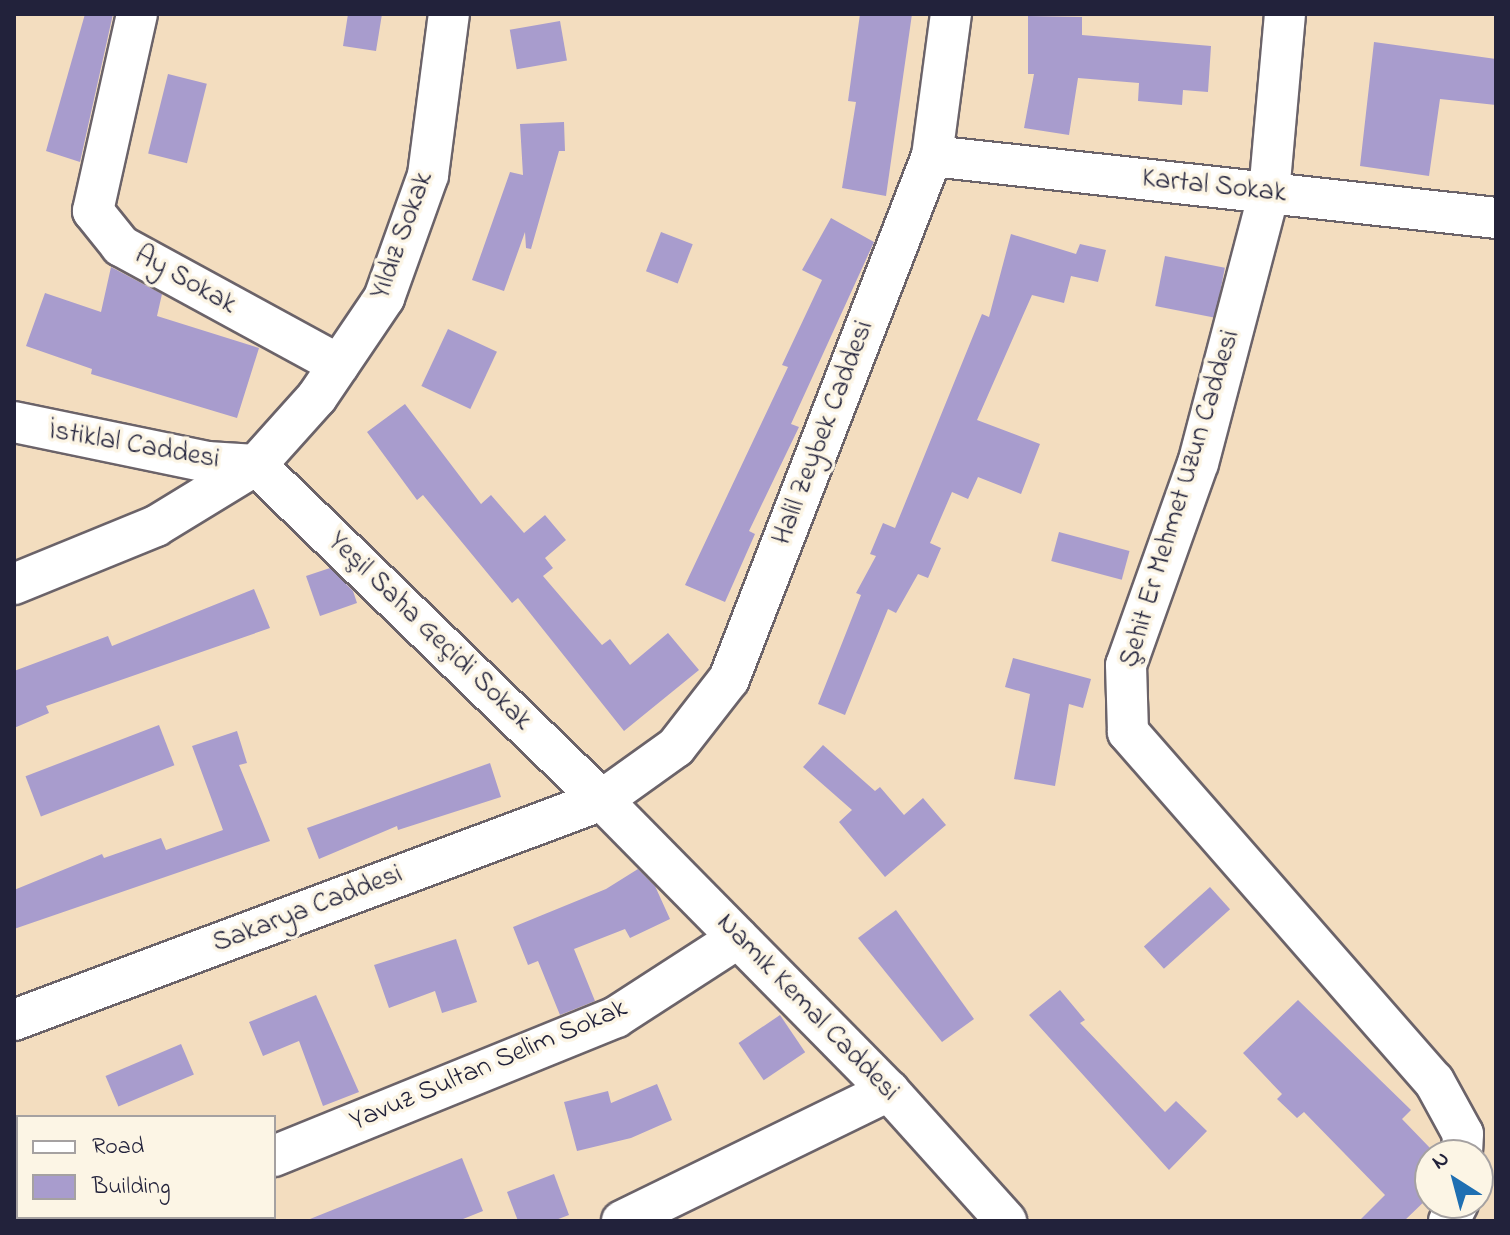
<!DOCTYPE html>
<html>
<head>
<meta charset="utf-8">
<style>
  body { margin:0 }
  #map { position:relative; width:1510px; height:1235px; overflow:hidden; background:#f3ddbf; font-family:"Indie Flower",sans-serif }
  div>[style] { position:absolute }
  .building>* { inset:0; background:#a89ccd; transform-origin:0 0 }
  .roads { filter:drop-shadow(2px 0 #6b6369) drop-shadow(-2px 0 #6b6369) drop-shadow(0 2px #6b6369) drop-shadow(0 -2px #6b6369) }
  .street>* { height:40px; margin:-20px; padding:0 20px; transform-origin:20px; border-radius:20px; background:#fff }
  span { translate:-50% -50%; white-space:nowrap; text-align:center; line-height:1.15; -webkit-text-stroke:7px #fcf5e5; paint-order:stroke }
  .street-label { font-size:28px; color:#22223b }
  .frame { position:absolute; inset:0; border:16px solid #22223b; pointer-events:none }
  .legend { position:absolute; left:16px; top:1115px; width:260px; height:104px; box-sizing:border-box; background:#fcf5e5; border:2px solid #a5a1a1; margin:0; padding:10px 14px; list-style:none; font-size:24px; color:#22223b }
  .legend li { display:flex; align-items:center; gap:16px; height:40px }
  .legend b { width:40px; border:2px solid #a5a1a1 }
  .north { position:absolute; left:1414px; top:1139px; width:80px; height:80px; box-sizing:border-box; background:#fcf5e5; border:2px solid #a5a1a1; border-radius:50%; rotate:324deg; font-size:22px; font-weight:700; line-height:32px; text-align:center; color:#22223b }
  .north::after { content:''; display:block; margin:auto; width:28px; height:36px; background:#1f6fb2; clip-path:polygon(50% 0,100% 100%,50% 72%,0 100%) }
</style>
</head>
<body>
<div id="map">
  <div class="building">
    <i style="clip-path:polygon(85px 14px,113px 14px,80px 162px,46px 151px)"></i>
    <i style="clip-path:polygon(348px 14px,382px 14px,376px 51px,343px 46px)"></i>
    <i style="clip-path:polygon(860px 14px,912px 14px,886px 196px,842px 188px,856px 102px,848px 101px)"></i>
    <i style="clip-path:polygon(1028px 16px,1082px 17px,1082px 35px,1211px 46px,1208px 92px,1183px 90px,1182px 105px,1138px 101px,1139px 83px,1078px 78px,1069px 135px,1024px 128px,1034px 74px,1028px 74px)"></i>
    <i style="left:560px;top:21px;width:40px;height:51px;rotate:80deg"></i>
    <i style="clip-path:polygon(1374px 42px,1496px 59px,1496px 105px,1440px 99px,1429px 176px,1360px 166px)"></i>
    <i style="left:168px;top:74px;width:40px;height:82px;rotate:14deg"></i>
    <i style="clip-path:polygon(564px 122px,565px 151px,559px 151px,531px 249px,526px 248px,525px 232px,504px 291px,472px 280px,510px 172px,523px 175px,520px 124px)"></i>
    <i style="clip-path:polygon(831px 218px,874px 242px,791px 424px,799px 427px,749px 531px,755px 534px,725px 602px,685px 585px,788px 367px,782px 365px,822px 280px,802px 270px)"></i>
    <i style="left:661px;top:232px;width:34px;height:42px;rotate:21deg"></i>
    <i style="clip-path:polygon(1011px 234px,1076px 254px,1080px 244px,1106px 250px,1098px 282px,1071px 276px,1064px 303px,1032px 295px,977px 420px,1040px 444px,1021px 494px,978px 477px,968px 499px,952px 492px,930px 543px,941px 548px,928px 578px,918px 574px,896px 613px,888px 609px,845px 715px,818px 704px,861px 595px,856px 593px,876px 556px,870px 554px,883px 523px,895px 528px,982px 314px,989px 317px)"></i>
    <i style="left:1165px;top:256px;width:61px;height:51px;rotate:11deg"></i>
    <i style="clip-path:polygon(111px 267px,162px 294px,157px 316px,259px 348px,237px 418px,91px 374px,92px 369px,26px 346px,45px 293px,101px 312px)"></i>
    <i style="left:448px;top:329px;width:54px;height:63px;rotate:25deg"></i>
    <i style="clip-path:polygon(405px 404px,481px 504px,491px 495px,524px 533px,545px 515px,566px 540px,545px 558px,553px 568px,543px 576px,602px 645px,610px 639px,630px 665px,668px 633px,699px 670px,624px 731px,518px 598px,512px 603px,423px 495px,417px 500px,367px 432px)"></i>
    <i style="left:1059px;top:532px;width:73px;height:30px;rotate:15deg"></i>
    <i style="clip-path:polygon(330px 568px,353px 591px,357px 603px,320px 616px,306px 576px)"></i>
    <i style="clip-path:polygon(254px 589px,270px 628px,46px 706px,49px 713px,14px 728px,14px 671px,108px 636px,112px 646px)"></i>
    <i style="clip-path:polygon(1013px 658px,1091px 679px,1083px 708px,1069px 704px,1055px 786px,1014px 779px,1030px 694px,1005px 687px)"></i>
    <i style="left:159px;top:725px;width:43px;height:143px;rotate:69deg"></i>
    <i style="clip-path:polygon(237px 731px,247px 763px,239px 765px,270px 841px,14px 929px,14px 890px,102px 854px,104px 858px,161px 838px,166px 850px,223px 830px,192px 746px)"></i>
    <i style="clip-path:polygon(823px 745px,875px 791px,880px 787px,904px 815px,923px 798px,946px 825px,885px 877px,839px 822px,852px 810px,803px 767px)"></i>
    <i style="clip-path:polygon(490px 763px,501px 797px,398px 830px,397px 826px,319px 859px,307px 828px)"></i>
    <i style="clip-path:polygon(638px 869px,655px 886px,670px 919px,630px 938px,625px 929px,574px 949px,595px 1001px,560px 1015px,538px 961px,528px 965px,513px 927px,606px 889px)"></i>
    <i style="left:1210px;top:887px;width:30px;height:89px;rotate:48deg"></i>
    <i style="clip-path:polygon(896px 910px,974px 1019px,942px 1042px,858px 938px)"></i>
    <i style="clip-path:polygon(456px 939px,477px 1002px,442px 1013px,435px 991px,389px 1008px,374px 965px)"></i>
    <i style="clip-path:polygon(1060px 990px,1085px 1020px,1080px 1023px,1165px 1112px,1176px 1101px,1207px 1131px,1169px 1170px,1029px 1015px)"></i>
    <i style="clip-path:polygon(316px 995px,359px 1092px,323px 1106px,299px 1041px,263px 1056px,249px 1022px)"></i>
    <i style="clip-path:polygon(1298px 1000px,1411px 1110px,1402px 1119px,1430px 1148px,1430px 1196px,1404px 1221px,1359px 1221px,1385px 1195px,1304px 1112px,1297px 1118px,1277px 1099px,1282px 1094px,1243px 1053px)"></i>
    <i style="left:780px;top:1015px;width:45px;height:50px;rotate:56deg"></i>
    <i style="left:181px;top:1044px;width:33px;height:82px;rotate:67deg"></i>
    <i style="clip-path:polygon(657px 1084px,672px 1120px,631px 1138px,577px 1151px,564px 1102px,608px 1091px,611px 1103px)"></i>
    <i style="clip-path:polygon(462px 1158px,483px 1211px,458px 1221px,305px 1221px)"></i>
    <i style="clip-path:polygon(554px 1174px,569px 1215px,553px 1221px,518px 1221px,507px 1192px)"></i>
  </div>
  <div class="roads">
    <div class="street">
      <i style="left:137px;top:14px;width:202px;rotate:102.6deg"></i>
      <i style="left:93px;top:211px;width:45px;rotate:51.3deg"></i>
      <i style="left:121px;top:246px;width:248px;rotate:28.6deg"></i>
      <i style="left:1285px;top:14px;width:180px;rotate:95.1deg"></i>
      <i style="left:1269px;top:193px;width:279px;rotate:104.7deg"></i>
      <i style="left:1198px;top:463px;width:214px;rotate:109.6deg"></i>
      <i style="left:1126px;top:665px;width:67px;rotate:88.3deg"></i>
      <i style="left:1128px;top:732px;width:464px;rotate:48.8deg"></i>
      <i style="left:1434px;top:1081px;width:60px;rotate:61.3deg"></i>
      <i style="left:1463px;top:1134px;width:21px;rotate:93deg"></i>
      <i style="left:932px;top:156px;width:567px;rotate:6.27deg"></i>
      <i style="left:14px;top:422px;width:197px;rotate:11.7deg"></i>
      <i style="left:207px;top:462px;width:49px;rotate:3.5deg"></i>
      <i style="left:256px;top:465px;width:482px;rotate:44.1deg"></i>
      <i style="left:602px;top:800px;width:409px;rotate:45.4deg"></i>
      <i style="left:889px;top:1091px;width:175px;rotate:48deg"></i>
      <i style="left:14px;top:584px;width:153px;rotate:-22.2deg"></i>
      <i style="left:156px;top:526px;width:117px;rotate:-31.4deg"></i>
      <i style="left:256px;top:465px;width:91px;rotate:-48.1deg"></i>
      <i style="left:317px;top:397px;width:120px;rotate:-55.9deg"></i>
      <i style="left:384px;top:298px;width:131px;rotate:-70.3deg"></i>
      <i style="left:428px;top:175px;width:162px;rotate:-82.6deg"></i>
      <i style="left:14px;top:1020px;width:628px;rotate:-20.51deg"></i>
      <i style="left:602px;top:800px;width:91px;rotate:-35.6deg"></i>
      <i style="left:676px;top:747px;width:86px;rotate:-52.1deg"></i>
      <i style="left:729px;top:679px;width:561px;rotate:-68.79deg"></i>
      <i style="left:932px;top:156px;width:143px;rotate:-82.4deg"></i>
      <i style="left:274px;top:1156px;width:369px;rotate:-22.1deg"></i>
      <i style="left:616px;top:1017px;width:145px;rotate:-32.9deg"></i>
      <i style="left:112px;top:1221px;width:11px;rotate:-22deg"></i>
      <i style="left:622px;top:1221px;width:297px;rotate:-26deg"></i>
      <i style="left:1449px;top:1221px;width:20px;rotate:-63deg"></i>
    </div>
  </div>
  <div class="street-label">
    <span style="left:1214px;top:187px;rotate:6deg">Kartal Sokak</span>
    <span style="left:403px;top:236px;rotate:-70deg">Yıldız Sokak</span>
    <span style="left:185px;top:281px;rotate:29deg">Ay Sokak</span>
    <span style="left:824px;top:433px;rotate:-69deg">Halil Zeybek Caddesi</span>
    <span style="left:134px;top:446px;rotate:10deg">İstiklal Caddesi</span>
    <span style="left:1181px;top:499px;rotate:-73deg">Şehit Er Mehmet Uzun Caddesi</span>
    <span style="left:429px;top:632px;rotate:44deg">Yeşil Saha Geçidi Sokak</span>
    <span style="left:308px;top:910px;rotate:-21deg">Sakarya Caddesi</span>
    <span style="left:807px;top:1008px;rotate:46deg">Namık Kemal Caddesi</span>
    <span style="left:489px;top:1066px;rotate:-23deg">Yavuz Sultan Selim Sokak</span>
  </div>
  <div class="frame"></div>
  <ul class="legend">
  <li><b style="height:10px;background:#fff"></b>Road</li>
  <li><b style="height:22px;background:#a89ccd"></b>Building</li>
  </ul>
  <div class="north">N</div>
</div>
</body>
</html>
